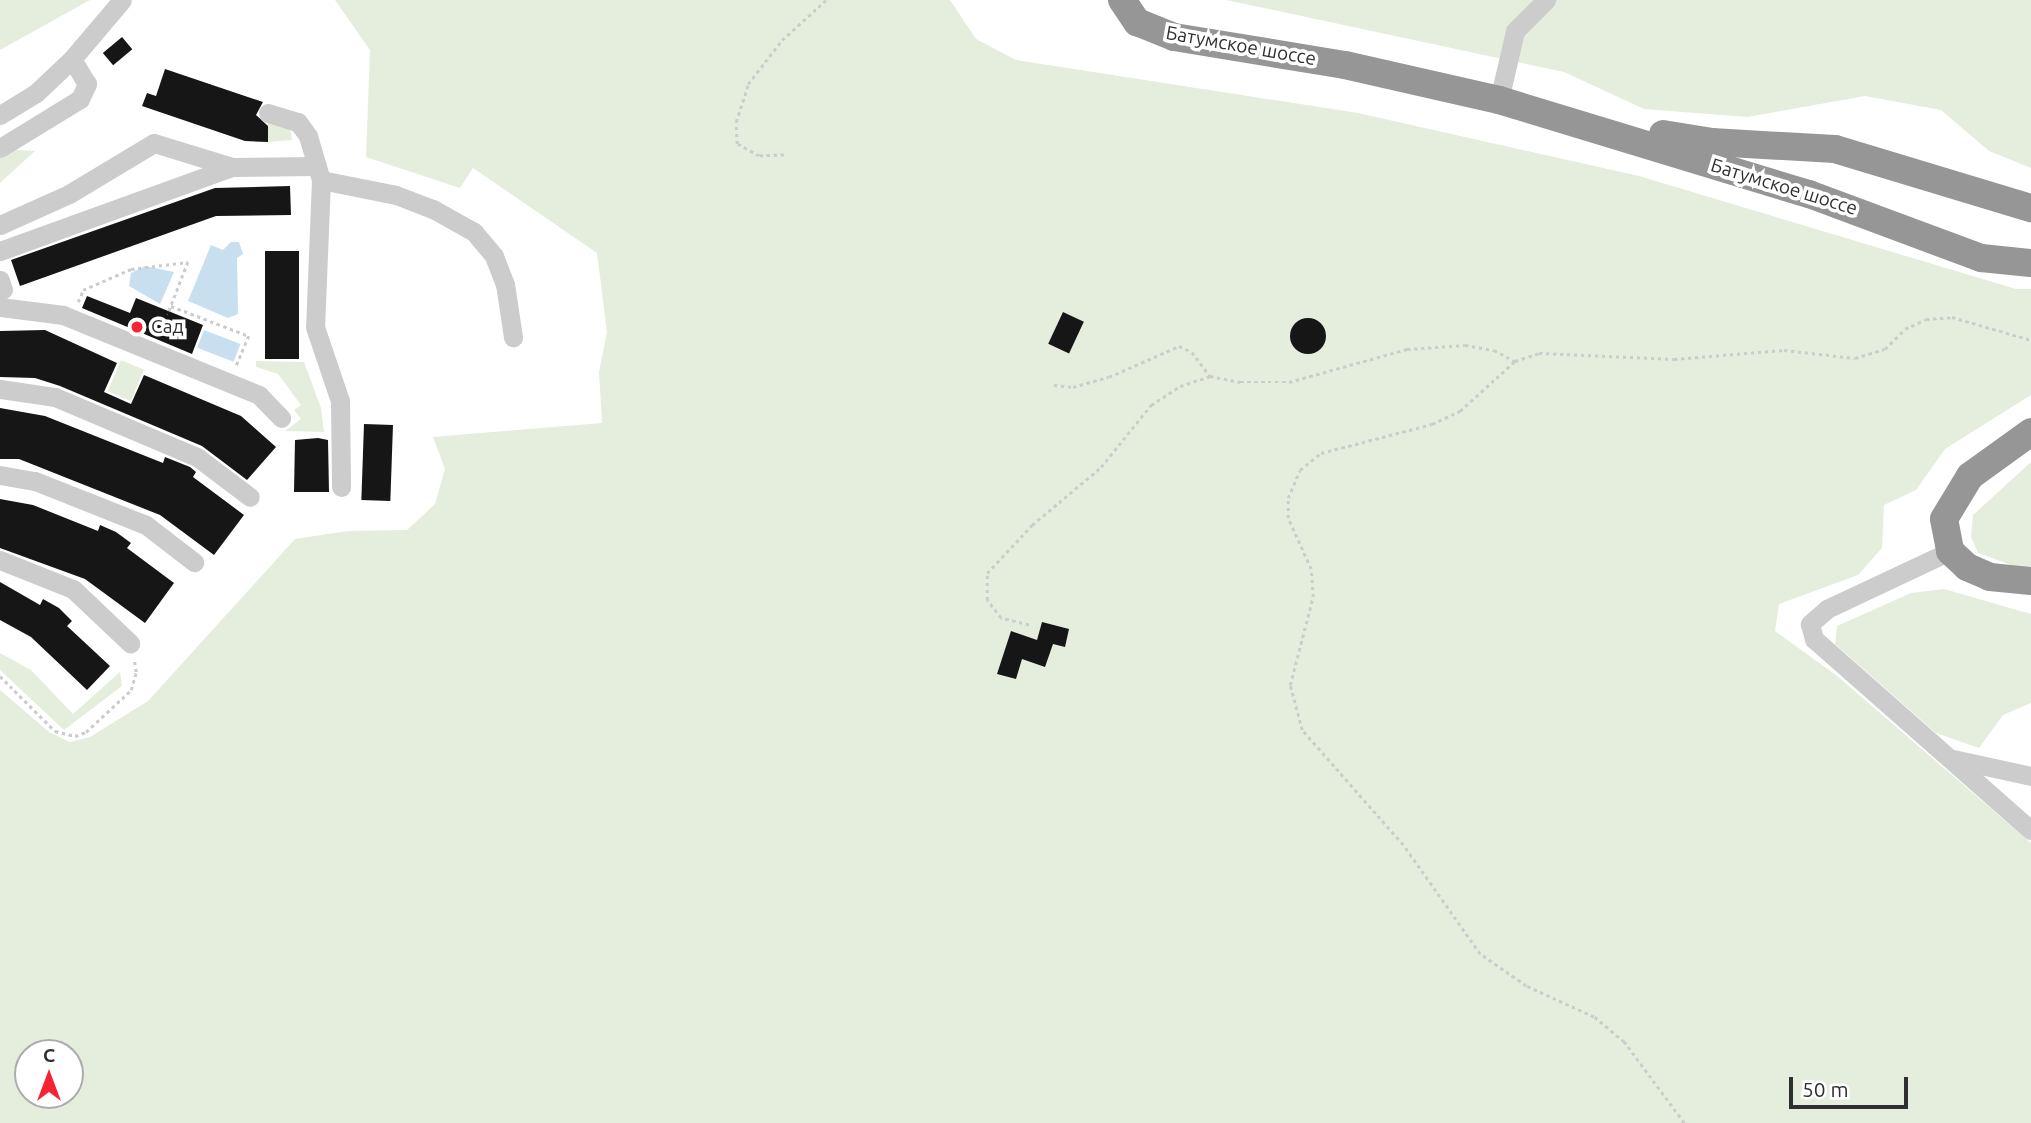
<!DOCTYPE html>
<html>
<head>
<meta charset="utf-8">
<style>
  body { margin:0 }
  #map { position:relative; width:2031px; height:1123px; overflow:hidden; background:#fff; font-family:Ubuntu,sans-serif }
  div>[style] { position:absolute }
  .green>* { inset:0; background:#e5eedc; transform-origin:0 0 }
  .water>* { inset:0; background:#c7dfef; transform-origin:0 0 }
  .building>* { inset:0; background:#161616; transform-origin:0 0 }
  .round { border-radius:50% }
  .path>* { height:2.5px; margin-top:-1.25px; transform-origin:0; background:repeating-linear-gradient(90deg,#ccc 0 3.5px,transparent 0 7px) }
  .minor>* { height:19px; margin:-9.5px; padding:0 9.5px; transform-origin:9.5px; border-radius:9.5px; background:#ccc }
  .highway>* { height:28px; margin:-14px; padding:0 14px; transform-origin:14px; border-radius:14px; background:#969696 }
  .dots>* { width:19px; height:19px; translate:-50% -50%; box-sizing:border-box; border:4px solid #fff; border-radius:50% }
  span { translate:-50% -50%; white-space:nowrap; text-align:center; line-height:1.15; -webkit-text-stroke:7px #fff; paint-order:stroke }
  .street-label { font-size:19px; color:#2f2f2f }
  .poi-label { font-size:19px; color:#2f2f2f }
  .left { translate:0 -50%; text-align:left }
  .north { position:absolute; left:14px; top:1039px; width:70px; height:70px; box-sizing:border-box; background:#fff; border:2px solid #acacac; border-radius:50%; rotate:0deg; font-size:19px; font-weight:700; line-height:28px; text-align:center; color:#2f2f2f }
  .north::after { content:''; display:block; margin:auto; width:24px; height:32px; background:#f42431; clip-path:polygon(50% 0,100% 100%,50% 72%,0 100%) }
  .scale { position:absolute; left:1789px; top:1077px; width:119px; height:32px; box-sizing:border-box; border:4px solid #2f2f2f; border-top:0; padding-left:9px; font-size:21px; line-height:24px; white-space:nowrap; color:#2f2f2f; -webkit-text-stroke:5px #fff; paint-order:stroke }
</style>
</head>
<body>
<div id="map">
  <div class="green">
    <i style="clip-path:polygon(0 0,90px 0,0 50px)"></i>
    <i style="clip-path:polygon(evenodd,335px 0,950px 0,976px 39px,1016px 60px,1358px 113px,1639px 176px,2016px 289px,2031px 289px,2031px 395px,1945px 449px,1916px 490px,1884px 505px,1882px 548px,1858px 575px,1779px 604px,1775px 631px,1836px 675px,2031px 843px,2031px 1123px,0 1123px,0 690px,49px 732px,70px 742px,90px 737px,148px 701px,295px 539px,348px 531px,407px 530px,435px 504px,445px 469px,433px 437px,602px 423px,599px 372px,607px 332px,597px 253px,473px 168px,460px 188px,366px 157px,370px 50px,335px 0,28px 1053px,70px 1053px,70px 1095px,28px 1095px,28px 1053px)"></i>
    <i style="clip-path:polygon(1226px 0,2031px 0,2031px 168px,1989px 151px,1941px 110px,1865px 96px,1747px 117px,1644px 109px,1564px 72px)"></i>
    <i style="clip-path:polygon(268px 123px,290px 128px,292px 140px,268px 142px)"></i>
    <i style="clip-path:polygon(0 149px,35px 151px,0 183px)"></i>
    <i style="left:121px;top:360px;width:25px;height:34px;rotate:23deg"></i>
    <i style="clip-path:polygon(256px 361px,304px 362px,321px 408px,324px 432px,285px 431px,301px 419px,294px 410px,301px 405px,278px 374px,256px 367px)"></i>
    <i style="clip-path:polygon(2031px 462px,2031px 572px,1978px 553px,1971px 537px,1973px 515px)"></i>
    <i style="clip-path:polygon(1944px 589px,2031px 614px,2031px 703px,2003px 715px,1979px 748px,1936px 733px,1835px 644px,1837px 626px,1911px 593px)"></i>
    <i style="clip-path:polygon(0 653px,31px 670px,73px 714px,120px 672px,122px 686px,64px 730px,0 670px)"></i>
  </div>
  <div class="water">
    <i style="clip-path:polygon(231px 242px,239px 242px,243px 254px,237px 258px,238px 314px,228px 318px,188px 301px,211px 245px,223px 250px)"></i>
    <i style="clip-path:polygon(145px 266px,174px 272px,160px 304px,129px 286px,131px 273px)"></i>
    <i style="left:204px;top:330px;width:39px;height:19px;rotate:21deg"></i>
  </div>
  <div class="building">
    <i style="left:122px;top:37px;width:16px;height:25px;rotate:50deg"></i>
    <i style="clip-path:polygon(165px 69px,263px 102px,256px 115px,268px 126px,268px 142px,245px 141px,142px 106px,147px 93px,156px 96px)"></i>
    <i style="clip-path:polygon(290px 186px,291px 215px,216px 216px,20px 286px,11px 260px,215px 188px)"></i>
    <i style="left:265px;top:251px;width:34px;height:108px"></i>
    <i style="clip-path:polygon(87px 296px,130px 313px,136px 298px,203px 325px,192px 354px,82px 308px)"></i>
    <i style="left:1063px;top:312px;width:23px;height:35px;rotate:25deg"></i>
    <i class="round" style="left:1290px;top:318px;width:36px;height:36px"></i>
    <i style="clip-path:polygon(45px 330px,117px 363px,104px 392px,131px 404px,144px 375px,241px 416px,276px 447px,247px 480px,202px 446px,60px 386px,35px 378px,0 377px,0 331px)"></i>
    <i style="clip-path:polygon(0 408px,45px 416px,163px 463px,165px 457px,190px 467px,196px 472px,193px 477px,244px 515px,214px 555px,160px 515px,19px 459px,0 459px)"></i>
    <i style="left:364px;top:424px;width:29px;height:76px;rotate:2deg"></i>
    <i style="clip-path:polygon(318px 438px,328px 440px,329px 492px,294px 492px,295px 440px)"></i>
    <i style="clip-path:polygon(0 499px,33px 505px,98px 531px,100px 525px,116px 532px,131px 543px,127px 548px,174px 583px,145px 623px,85px 579px,0 548px)"></i>
    <i style="clip-path:polygon(0 582px,40px 605px,43px 599px,59px 608px,72px 621px,67px 626px,110px 666px,87px 690px,31px 637px,0 620px)"></i>
    <i style="clip-path:polygon(1042px 622px,1069px 629px,1065px 647px,1053px 644px,1045px 667px,1022px 659px,1016px 679px,997px 674px,1011px 631px,1037px 640px)"></i>
  </div>
  <div class="path">
    <i style="left:784px;top:155px;width:25px;rotate:178deg"></i>
    <i style="left:759px;top:156px;width:25px;rotate:-151deg"></i>
    <i style="left:737px;top:144px;width:22px;rotate:-93deg"></i>
    <i style="left:736px;top:122px;width:40px;rotate:-72deg"></i>
    <i style="left:748px;top:84px;width:56px;rotate:-52.3deg"></i>
    <i style="left:782px;top:40px;width:59px;rotate:-42.3deg"></i>
    <i style="left:78px;top:302px;width:13px;rotate:-67deg"></i>
    <i style="left:83px;top:290px;width:52px;rotate:-23.6deg"></i>
    <i style="left:131px;top:269px;width:57px;rotate:-7deg"></i>
    <i style="left:188px;top:262px;width:56px;rotate:111deg"></i>
    <i style="left:171px;top:306px;width:84px;rotate:21deg"></i>
    <i style="left:249px;top:336px;width:34px;rotate:113deg"></i>
    <i style="left:1054px;top:385px;width:19px;rotate:6deg"></i>
    <i style="left:1073px;top:387px;width:37px;rotate:-16deg"></i>
    <i style="left:1109px;top:377px;width:77px;rotate:-23.9deg"></i>
    <i style="left:1179px;top:346px;width:14px;rotate:25deg"></i>
    <i style="left:1192px;top:352px;width:30px;rotate:53deg"></i>
    <i style="left:1210px;top:376px;width:31px;rotate:11deg"></i>
    <i style="left:1240px;top:382px;width:49px"></i>
    <i style="left:1289px;top:382px;width:123px;rotate:-15.6deg"></i>
    <i style="left:1407px;top:349px;width:58px;rotate:-3.9deg"></i>
    <i style="left:1465px;top:345px;width:29px;rotate:10deg"></i>
    <i style="left:1494px;top:350px;width:24px;rotate:28deg"></i>
    <i style="left:1029px;top:625px;width:29px;rotate:-166deg"></i>
    <i style="left:1001px;top:618px;width:23px;rotate:-128deg"></i>
    <i style="left:987px;top:600px;width:27px;rotate:-90deg"></i>
    <i style="left:987px;top:573px;width:66px;rotate:-46.8deg"></i>
    <i style="left:1032px;top:525px;width:90px;rotate:-40deg"></i>
    <i style="left:1101px;top:467px;width:80px;rotate:-51.1deg"></i>
    <i style="left:1151px;top:405px;width:35px;rotate:-33deg"></i>
    <i style="left:1180px;top:386px;width:32px;rotate:-18deg"></i>
    <i style="left:0;top:676px;width:78px;rotate:45deg"></i>
    <i style="left:55px;top:731px;width:21px;rotate:14deg"></i>
    <i style="left:75px;top:736px;width:12px;rotate:-20deg"></i>
    <i style="left:86px;top:732px;width:62px;rotate:-43deg"></i>
    <i style="left:131px;top:690px;width:19px;rotate:-74deg"></i>
    <i style="left:136px;top:672px;width:12px;rotate:-99deg"></i>
    <i style="left:1684px;top:1123px;width:101px;rotate:-126.5deg"></i>
    <i style="left:1624px;top:1042px;width:39px;rotate:-140deg"></i>
    <i style="left:1594px;top:1017px;width:75px;rotate:-155.5deg"></i>
    <i style="left:1526px;top:986px;width:56px;rotate:-145.2deg"></i>
    <i style="left:1480px;top:954px;width:133px;rotate:-125.2deg"></i>
    <i style="left:1403px;top:845px;width:153px;rotate:-131.3deg"></i>
    <i style="left:1302px;top:730px;width:47px;rotate:-104.9deg"></i>
    <i style="left:1290px;top:685px;width:91px;rotate:-75.4deg"></i>
    <i style="left:1313px;top:597px;width:28px;rotate:-94deg"></i>
    <i style="left:1311px;top:569px;width:56px;rotate:-114.3deg"></i>
    <i style="left:1288px;top:518px;width:20px;rotate:-90deg"></i>
    <i style="left:1288px;top:498px;width:30px;rotate:-67deg"></i>
    <i style="left:1300px;top:470px;width:27px;rotate:-39deg"></i>
    <i style="left:1321px;top:453px;width:115px;rotate:-14.6deg"></i>
    <i style="left:1432px;top:424px;width:31px;rotate:-25deg"></i>
    <i style="left:1460px;top:411px;width:74px;rotate:-42.3deg"></i>
    <i style="left:1515px;top:361px;width:25px;rotate:-18deg"></i>
    <i style="left:1539px;top:353px;width:135px;rotate:2.5deg"></i>
    <i style="left:1674px;top:359px;width:110px;rotate:-4.7deg"></i>
    <i style="left:1784px;top:350px;width:71px;rotate:6.4deg"></i>
    <i style="left:1855px;top:358px;width:31px;rotate:-17deg"></i>
    <i style="left:1885px;top:349px;width:28px;rotate:-45deg"></i>
    <i style="left:1905px;top:329px;width:23px;rotate:-25deg"></i>
    <i style="left:1926px;top:319px;width:26px;rotate:-4deg"></i>
    <i style="left:1952px;top:317px;width:82px;rotate:16.2deg"></i>
  </div>
  <div class="minor">
    <i style="left:1499px;top:100px;width:71px;rotate:-76.9deg"></i>
    <i style="left:1515px;top:31px;width:44px;rotate:-45deg"></i>
    <i style="left:268px;top:113px;width:31px;rotate:17deg"></i>
    <i style="left:298px;top:122px;width:17px;rotate:54deg"></i>
    <i style="left:308px;top:136px;width:46px;rotate:73.5deg"></i>
    <i style="left:321px;top:180px;width:147px;rotate:92.3deg"></i>
    <i style="left:315px;top:327px;width:78px;rotate:71.3deg"></i>
    <i style="left:340px;top:401px;width:86px;rotate:89.3deg"></i>
    <i style="left:0;top:115px;width:42px;rotate:-31.4deg"></i>
    <i style="left:36px;top:93px;width:50px;rotate:-43.4deg"></i>
    <i style="left:72px;top:59px;width:77px;rotate:-49.7deg"></i>
    <i style="left:0;top:148px;width:94px;rotate:-31.5deg"></i>
    <i style="left:80px;top:99px;width:17px;rotate:-65deg"></i>
    <i style="left:87px;top:84px;width:29px;rotate:-121deg"></i>
    <i style="left:321px;top:180px;width:76px;rotate:11.3deg"></i>
    <i style="left:396px;top:195px;width:40px;rotate:21deg"></i>
    <i style="left:433px;top:209px;width:47px;rotate:29.3deg"></i>
    <i style="left:474px;top:232px;width:31px;rotate:50deg"></i>
    <i style="left:494px;top:256px;width:30px;rotate:69deg"></i>
    <i style="left:505px;top:284px;width:54px;rotate:81.4deg"></i>
    <i style="left:0;top:225px;width:76px;rotate:-24.2deg"></i>
    <i style="left:69px;top:194px;width:99px;rotate:-31deg"></i>
    <i style="left:154px;top:143px;width:82px;rotate:17.1deg"></i>
    <i style="left:232px;top:167px;width:85px;rotate:-0.7deg"></i>
    <i style="left:0;top:251px;width:247px;rotate:-19.9deg"></i>
    <i style="left:0;top:280px;width:10px;rotate:73deg"></i>
    <i style="left:0;top:307px;width:64px;rotate:7.2deg"></i>
    <i style="left:63px;top:315px;width:212px;rotate:22.2deg"></i>
    <i style="left:259px;top:395px;width:32px;rotate:46deg"></i>
    <i style="left:0;top:389px;width:56px;rotate:8.3deg"></i>
    <i style="left:55px;top:397px;width:154px;rotate:22.9deg"></i>
    <i style="left:197px;top:457px;width:66px;rotate:37deg"></i>
    <i style="left:0;top:475px;width:36px;rotate:10deg"></i>
    <i style="left:35px;top:481px;width:119px;rotate:21.6deg"></i>
    <i style="left:146px;top:525px;width:61px;rotate:37.6deg"></i>
    <i style="left:1950px;top:551px;width:136px;rotate:154.8deg"></i>
    <i style="left:1827px;top:609px;width:23px;rotate:139deg"></i>
    <i style="left:1810px;top:624px;width:16px;rotate:75deg"></i>
    <i style="left:1814px;top:639px;width:289px;rotate:41.4deg"></i>
    <i style="left:0;top:560px;width:79px;rotate:21.7deg"></i>
    <i style="left:73px;top:589px;width:79px;rotate:43.5deg"></i>
    <i style="left:1953px;top:759px;width:80px;rotate:12.3deg"></i>
  </div>
  <div class="highway">
    <i style="left:1122px;top:0;width:27px;rotate:56deg"></i>
    <i style="left:1137px;top:22px;width:40px;rotate:22deg"></i>
    <i style="left:1174px;top:37px;width:173px;rotate:9.3deg"></i>
    <i style="left:1345px;top:65px;width:158px;rotate:12.8deg"></i>
    <i style="left:1499px;top:100px;width:324px;rotate:16.9deg"></i>
    <i style="left:1809px;top:194px;width:184px;rotate:20.4deg"></i>
    <i style="left:1981px;top:258px;width:50px;rotate:5.7deg"></i>
    <i style="left:1663px;top:134px;width:50px;rotate:9.3deg"></i>
    <i style="left:1712px;top:142px;width:123px;rotate:3.3deg"></i>
    <i style="left:1835px;top:149px;width:205px;rotate:16.8deg"></i>
    <i style="left:2031px;top:432px;width:75px;rotate:144.2deg"></i>
    <i style="left:1970px;top:476px;width:50px;rotate:121.2deg"></i>
    <i style="left:1944px;top:519px;width:33px;rotate:79deg"></i>
    <i style="left:1950px;top:551px;width:23px;rotate:43deg"></i>
    <i style="left:1967px;top:567px;width:25px;rotate:23deg"></i>
    <i style="left:1990px;top:577px;width:41px;rotate:5.6deg"></i>
  </div>
  <div class="dots">
    <i style="left:137px;top:327px;background:#f42431"></i>
  </div>
  <div class="street-label">
    <span style="left:1241px;top:46px;rotate:10deg">Батумское шоссе</span>
    <span style="left:1784px;top:187px;rotate:17deg">Батумское шоссе</span>
  </div>
  <div class="poi-label">
    <span class="left" style="left:151px;top:327px">Сад</span>
  </div>
  <div class="north">С</div>
  <div class="scale">50 m</div>
</div>
</body>
</html>
